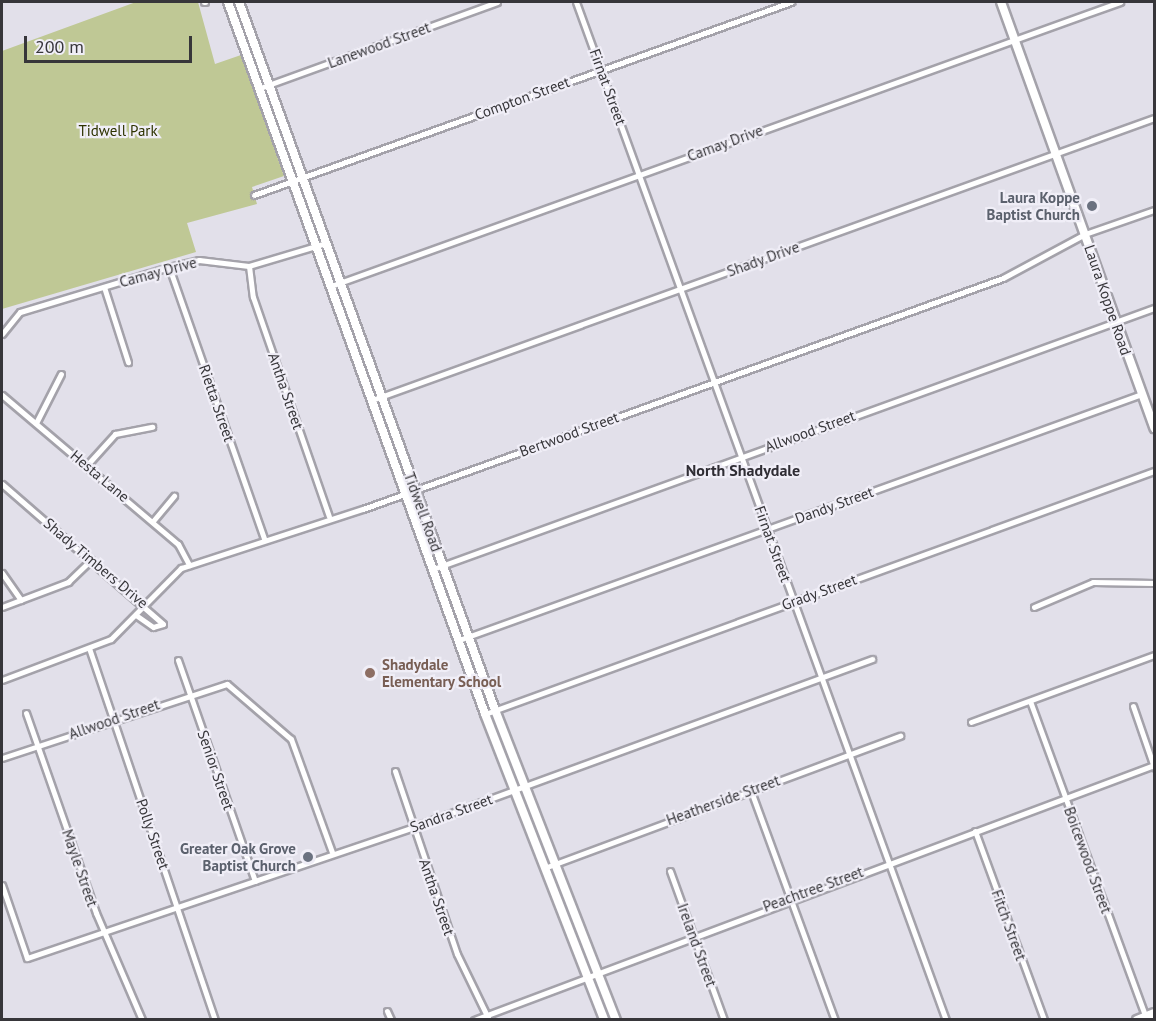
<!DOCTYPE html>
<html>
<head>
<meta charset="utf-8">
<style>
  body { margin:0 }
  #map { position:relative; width:1156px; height:1021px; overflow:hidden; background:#e2e0ea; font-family:"PT Sans",sans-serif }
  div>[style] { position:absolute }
  .green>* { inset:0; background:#bfc895 }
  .roads { filter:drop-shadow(2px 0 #a4a2aa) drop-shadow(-2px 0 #a4a2aa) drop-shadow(0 2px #a4a2aa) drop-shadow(0 -2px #a4a2aa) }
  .street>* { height:5px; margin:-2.5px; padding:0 2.5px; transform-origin:2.5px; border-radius:2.5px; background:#fff }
  .secondary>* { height:8px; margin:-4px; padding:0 4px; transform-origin:4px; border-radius:4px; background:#fff }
  .dots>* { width:16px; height:16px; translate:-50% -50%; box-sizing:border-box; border:3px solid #f0eef7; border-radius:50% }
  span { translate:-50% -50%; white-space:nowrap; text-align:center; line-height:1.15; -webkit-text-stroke:4.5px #f0eef7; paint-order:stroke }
  .street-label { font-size:15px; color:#37363a }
  .park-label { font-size:15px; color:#2e3300 }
  .worship-label { font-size:15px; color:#5b616d; font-weight:700 }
  .right { translate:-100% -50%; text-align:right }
  .education-label { font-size:15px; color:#785e54; font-weight:700 }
  .left { translate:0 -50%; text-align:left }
  .neighbourhood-label { font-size:16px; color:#2f2d34; font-weight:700 }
  .frame { position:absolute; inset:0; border:3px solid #37363a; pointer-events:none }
  .scale { position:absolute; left:24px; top:36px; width:168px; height:27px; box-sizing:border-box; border:3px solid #37363a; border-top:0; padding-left:8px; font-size:18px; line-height:21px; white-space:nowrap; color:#37363a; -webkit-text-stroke:4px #f0eef7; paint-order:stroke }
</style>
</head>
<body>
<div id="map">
  <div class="green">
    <i style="clip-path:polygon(136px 2px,198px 2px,215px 64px,241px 55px,284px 176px,252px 187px,257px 204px,187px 223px,196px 252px,2px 309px,2px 51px)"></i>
  </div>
  <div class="roads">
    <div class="street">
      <i style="left:204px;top:2px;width:1px"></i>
      <i style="left:576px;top:2px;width:1083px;rotate:70.03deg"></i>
      <i style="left:260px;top:88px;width:252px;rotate:-19.9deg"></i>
      <i style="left:254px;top:195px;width:571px;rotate:-19.77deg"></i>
      <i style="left:249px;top:266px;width:31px;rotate:83deg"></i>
      <i style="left:253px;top:297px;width:232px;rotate:70.9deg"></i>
      <i style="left:169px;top:267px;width:288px;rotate:70.7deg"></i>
      <i style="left:331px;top:286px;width:839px;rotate:-19.8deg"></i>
      <i style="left:104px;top:287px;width:79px;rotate:72.3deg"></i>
      <i style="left:2px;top:334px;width:28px;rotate:-51deg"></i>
      <i style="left:20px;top:312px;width:156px;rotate:-16.8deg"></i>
      <i style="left:169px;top:267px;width:31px;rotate:-13deg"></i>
      <i style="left:199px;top:260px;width:50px;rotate:6.8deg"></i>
      <i style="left:249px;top:266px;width:80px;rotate:-16.6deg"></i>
      <i style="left:2px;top:395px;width:231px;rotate:40.3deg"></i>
      <i style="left:178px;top:544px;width:24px;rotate:62deg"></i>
      <i style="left:372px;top:400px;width:831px;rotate:-19.83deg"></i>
      <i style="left:36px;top:423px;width:55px;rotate:-63deg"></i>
      <i style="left:87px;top:465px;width:42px;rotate:-47.9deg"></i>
      <i style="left:115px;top:434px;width:38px;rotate:-11deg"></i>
      <i style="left:2px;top:484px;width:213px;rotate:41deg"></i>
      <i style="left:163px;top:624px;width:10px;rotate:163deg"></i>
      <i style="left:153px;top:627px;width:21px;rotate:-145deg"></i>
      <i style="left:153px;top:521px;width:33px;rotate:-50deg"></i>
      <i style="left:433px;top:569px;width:767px;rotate:-19.9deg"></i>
      <i style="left:2px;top:573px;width:33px;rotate:55deg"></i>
      <i style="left:2px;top:607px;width:71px;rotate:-20.7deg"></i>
      <i style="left:68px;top:582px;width:32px;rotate:-44deg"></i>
      <i style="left:1034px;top:607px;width:64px;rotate:-23deg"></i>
      <i style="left:1093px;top:582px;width:61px;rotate:0.9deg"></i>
      <i style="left:459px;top:640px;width:726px;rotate:-19.81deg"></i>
      <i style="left:89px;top:648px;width:393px;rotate:71.3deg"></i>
      <i style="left:178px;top:660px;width:234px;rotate:70.8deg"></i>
      <i style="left:2px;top:680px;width:116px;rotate:-20.6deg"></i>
      <i style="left:111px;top:639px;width:100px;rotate:-45.4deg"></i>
      <i style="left:181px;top:568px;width:191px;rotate:-18deg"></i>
      <i style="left:363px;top:509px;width:680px;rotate:-19.85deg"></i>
      <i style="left:1003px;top:278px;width:93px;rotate:-28.2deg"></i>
      <i style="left:1085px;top:234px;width:73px;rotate:-19.2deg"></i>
      <i style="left:1030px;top:701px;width:338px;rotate:69.9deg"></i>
      <i style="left:1133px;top:706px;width:65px;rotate:71deg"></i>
      <i style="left:26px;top:713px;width:212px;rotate:70.7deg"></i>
      <i style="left:96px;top:913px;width:116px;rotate:66.7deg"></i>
      <i style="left:485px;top:714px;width:712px;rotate:-19.96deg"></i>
      <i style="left:971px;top:722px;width:195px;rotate:-20.1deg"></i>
      <i style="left:2px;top:758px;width:237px;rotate:-18.2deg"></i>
      <i style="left:227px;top:684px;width:84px;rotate:40.7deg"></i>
      <i style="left:291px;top:739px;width:120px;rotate:70.1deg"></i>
      <i style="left:395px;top:771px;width:193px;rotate:71.3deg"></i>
      <i style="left:457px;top:954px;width:73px;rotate:64.1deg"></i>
      <i style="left:751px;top:791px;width:244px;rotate:69.9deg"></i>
      <i style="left:975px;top:831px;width:201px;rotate:69.9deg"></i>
      <i style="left:547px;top:867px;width:377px;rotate:-20.4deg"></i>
      <i style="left:670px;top:871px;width:158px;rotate:70.1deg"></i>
      <i style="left:2px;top:885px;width:77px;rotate:71.1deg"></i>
      <i style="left:27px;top:958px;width:408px;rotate:-18.7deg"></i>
      <i style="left:413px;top:827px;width:489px;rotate:-20.1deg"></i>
      <i style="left:387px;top:1011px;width:10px;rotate:66deg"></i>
      <i style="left:474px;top:1020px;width:726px;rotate:-20.56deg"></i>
    </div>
    <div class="secondary">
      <i style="left:228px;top:2px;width:757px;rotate:70.15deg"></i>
      <i style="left:485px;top:714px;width:328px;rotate:68.7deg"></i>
      <i style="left:239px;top:2px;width:753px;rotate:70.12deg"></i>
      <i style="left:495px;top:710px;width:333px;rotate:68.7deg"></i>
      <i style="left:1001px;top:2px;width:453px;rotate:70.2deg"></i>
      <i style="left:1137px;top:1020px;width:18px;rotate:-22deg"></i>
    </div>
  </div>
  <div class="dots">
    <i style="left:1092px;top:206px;background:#6b7280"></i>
    <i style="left:370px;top:673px;background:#8d6e63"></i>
    <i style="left:308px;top:857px;background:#6b7280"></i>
  </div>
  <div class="street-label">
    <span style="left:379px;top:45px;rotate:-20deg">Lanewood Street</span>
    <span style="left:608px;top:87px;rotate:70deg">Firnat Street</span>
    <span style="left:522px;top:98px;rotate:-20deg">Compton Street</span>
    <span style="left:725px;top:143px;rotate:-20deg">Camay Drive</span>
    <span style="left:763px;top:259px;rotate:-20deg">Shady Drive</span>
    <span style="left:158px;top:272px;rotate:-15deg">Camay Drive</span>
    <span style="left:1108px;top:300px;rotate:71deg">Laura Koppe Road</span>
    <span style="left:286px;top:391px;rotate:71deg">Antha Street</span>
    <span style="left:217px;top:403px;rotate:71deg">Rietta Street</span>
    <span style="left:810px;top:431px;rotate:-20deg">Allwood Street</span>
    <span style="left:569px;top:434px;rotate:-20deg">Bertwood Street</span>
    <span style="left:100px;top:476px;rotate:40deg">Hesta Lane</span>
    <span style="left:834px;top:505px;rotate:-20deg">Dandy Street</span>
    <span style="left:423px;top:512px;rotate:70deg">Tidwell Road</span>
    <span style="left:773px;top:544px;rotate:70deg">Firnat Street</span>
    <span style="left:96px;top:563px;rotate:40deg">Shady Timbers Drive</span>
    <span style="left:819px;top:592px;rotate:-20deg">Grady Street</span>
    <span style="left:114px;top:719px;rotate:-19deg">Allwood Street</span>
    <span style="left:216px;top:770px;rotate:71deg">Senior Street</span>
    <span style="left:723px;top:800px;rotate:-20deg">Heatherside Street</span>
    <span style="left:451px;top:813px;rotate:-20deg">Sandra Street</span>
    <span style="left:153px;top:834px;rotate:71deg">Polly Street</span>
    <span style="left:1088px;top:860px;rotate:70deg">Boicewood Street</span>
    <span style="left:80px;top:868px;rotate:71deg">Mayle Street</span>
    <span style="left:813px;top:889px;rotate:-20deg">Peachtree Street</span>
    <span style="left:437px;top:897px;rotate:71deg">Antha Street</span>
    <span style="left:1009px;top:925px;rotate:70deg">Fitch Street</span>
    <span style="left:697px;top:945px;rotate:70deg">Ireland Street</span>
  </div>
  <div class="park-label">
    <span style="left:118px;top:131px">Tidwell Park</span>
  </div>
  <div class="worship-label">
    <span class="right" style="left:1080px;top:206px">Laura Koppe<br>Baptist Church</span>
    <span class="right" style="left:296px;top:857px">Greater Oak Grove<br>Baptist Church</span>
  </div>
  <div class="education-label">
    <span class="left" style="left:382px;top:673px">Shadydale<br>Elementary School</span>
  </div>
  <div class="neighbourhood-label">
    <span style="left:743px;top:470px">North Shadydale</span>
  </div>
  <div class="frame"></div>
  <div class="scale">200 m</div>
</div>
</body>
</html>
